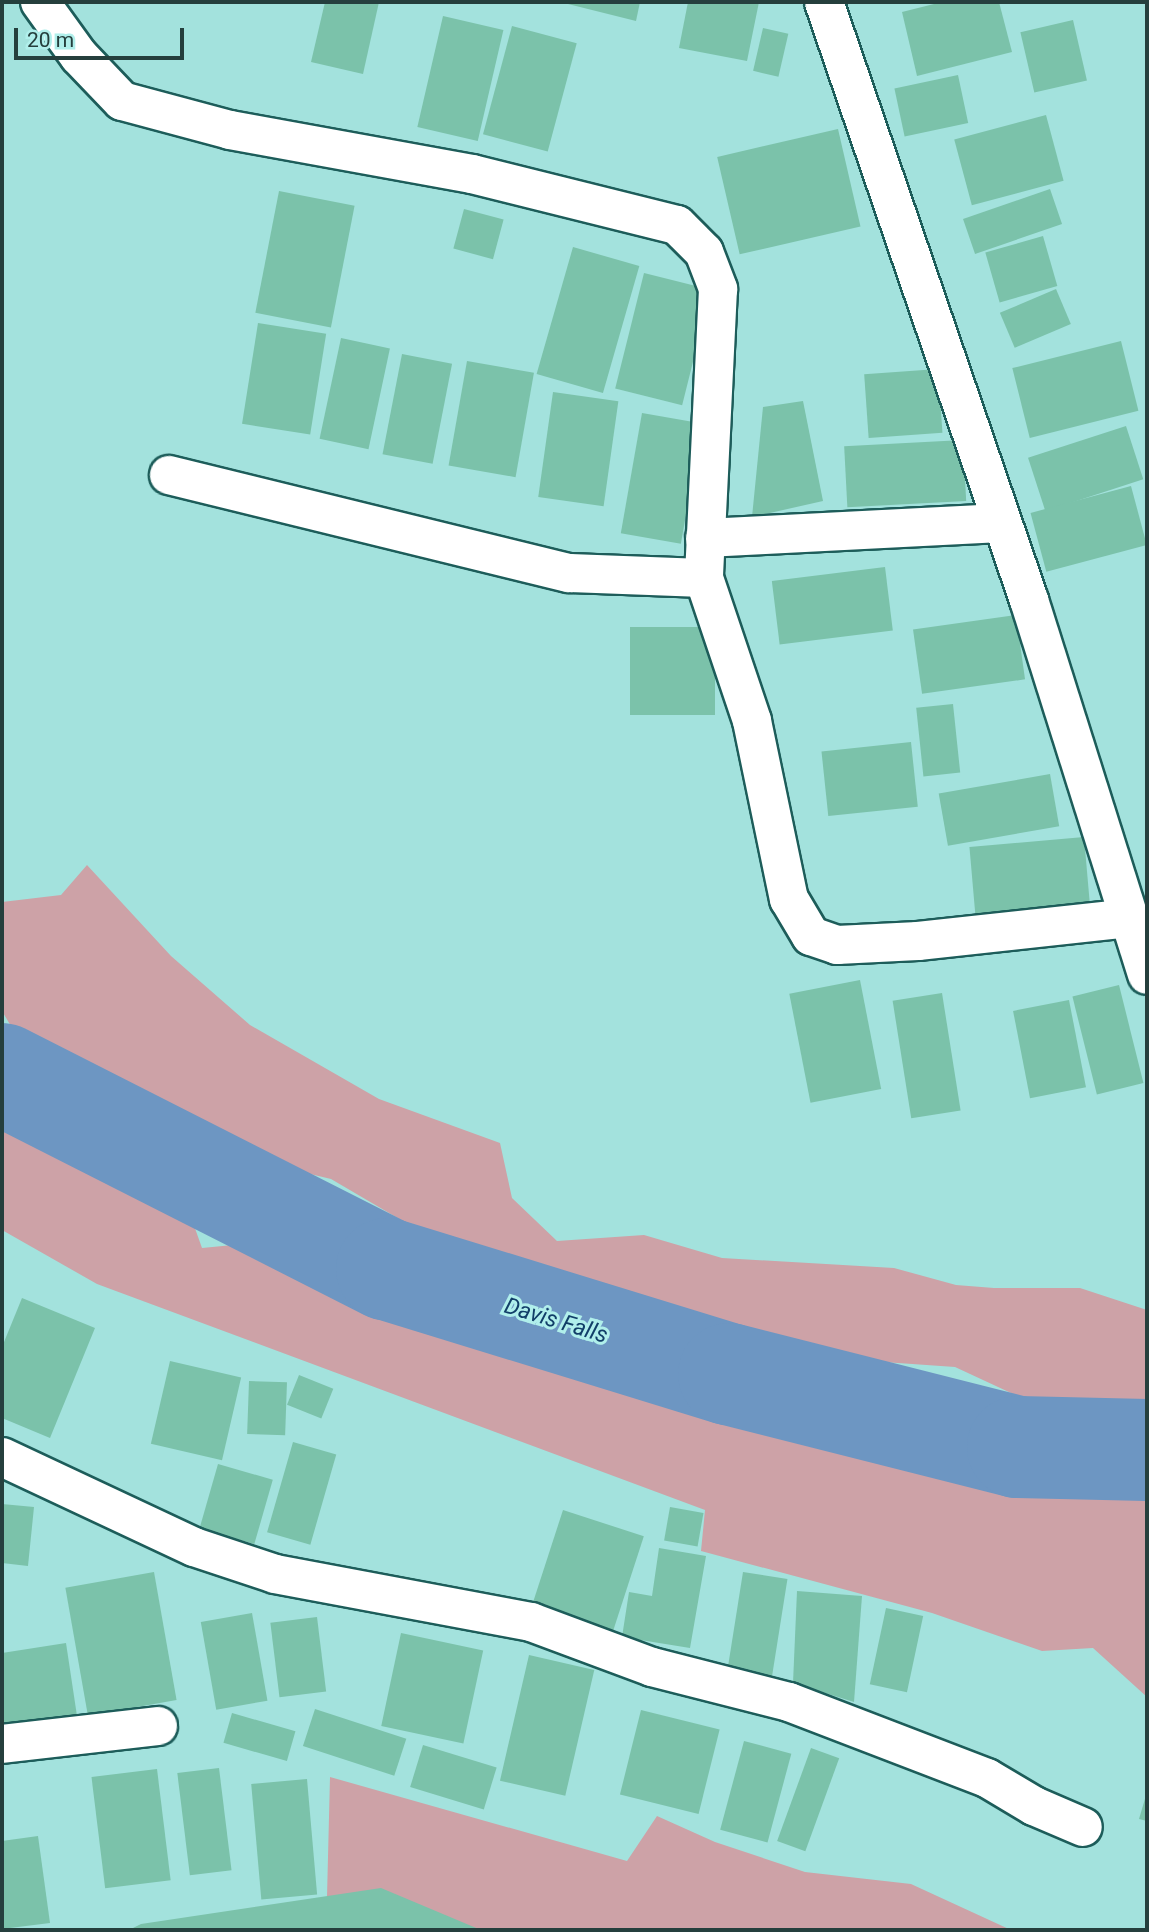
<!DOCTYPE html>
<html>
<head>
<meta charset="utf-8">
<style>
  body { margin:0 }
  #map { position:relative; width:1149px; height:1932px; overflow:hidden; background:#a3e2dd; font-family:Roboto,sans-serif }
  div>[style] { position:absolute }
  .green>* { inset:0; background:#cda2a7 }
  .river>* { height:102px; margin:-51px; padding:0 51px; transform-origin:51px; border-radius:51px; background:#6d96c2 }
  .building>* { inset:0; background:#7bc2aa; transform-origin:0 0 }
  .roads { filter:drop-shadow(2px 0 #1d5d5a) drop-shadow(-2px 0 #1d5d5a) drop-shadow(0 2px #1d5d5a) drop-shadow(0 -2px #1d5d5a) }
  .minor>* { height:38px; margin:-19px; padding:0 19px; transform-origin:19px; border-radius:19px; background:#fff }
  span { translate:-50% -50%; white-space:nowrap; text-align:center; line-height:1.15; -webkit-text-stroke:6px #b0efeb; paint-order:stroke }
  .water-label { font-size:23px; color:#113e68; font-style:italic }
  .frame { position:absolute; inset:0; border:4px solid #253f3d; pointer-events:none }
  .scale { position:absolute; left:14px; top:28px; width:170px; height:32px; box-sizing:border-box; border:4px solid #253f3d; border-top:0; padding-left:9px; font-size:21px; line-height:24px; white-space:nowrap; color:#253f3d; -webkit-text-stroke:5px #b0efeb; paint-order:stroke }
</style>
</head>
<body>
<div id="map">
  <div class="green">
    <i style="clip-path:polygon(87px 865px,171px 956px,250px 1025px,379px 1099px,500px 1143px,512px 1198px,557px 1241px,644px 1235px,722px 1258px,894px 1268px,956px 1285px,994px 1288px,1080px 1288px,1147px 1310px,1147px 1403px,1026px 1400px,955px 1367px,798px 1356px,690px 1330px,662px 1309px,466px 1282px,401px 1220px,331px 1179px,223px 1153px,93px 1111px,24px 1048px,2px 1011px,2px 902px,61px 895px)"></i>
    <i style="clip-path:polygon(2px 1113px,14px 1123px,181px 1189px,202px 1248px,233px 1245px,286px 1229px,337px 1267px,386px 1286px,425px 1312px,554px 1336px,609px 1367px,711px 1381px,756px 1417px,817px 1443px,980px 1483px,1147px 1487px,1147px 1697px,1093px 1648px,1042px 1651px,932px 1613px,701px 1551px,705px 1510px,97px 1284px,2px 1230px)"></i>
    <i style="clip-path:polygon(330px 1777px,627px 1861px,657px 1816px,715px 1842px,805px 1872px,911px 1884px,1011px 1930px,483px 1930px,327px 1897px)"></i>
  </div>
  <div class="river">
    <i style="left:2px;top:1074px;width:432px;rotate:26.9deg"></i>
    <i style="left:387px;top:1269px;width:358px;rotate:17.1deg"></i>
    <i style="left:729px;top:1374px;width:298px;rotate:14.2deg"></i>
    <i style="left:1018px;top:1447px;width:129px;rotate:1.3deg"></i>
  </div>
  <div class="building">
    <i style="clip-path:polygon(325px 2px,379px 2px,363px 74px,311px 62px)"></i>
    <i style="clip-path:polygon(560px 2px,640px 2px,636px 21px)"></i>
    <i style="clip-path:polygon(688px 2px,759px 2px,747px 61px,679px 48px)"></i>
    <i style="clip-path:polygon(942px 2px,999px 2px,1012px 52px,917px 76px,902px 12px)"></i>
    <i style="left:443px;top:16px;width:62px;height:114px;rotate:13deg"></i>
    <i style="left:1073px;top:20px;width:62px;height:54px;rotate:77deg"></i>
    <i style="left:512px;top:26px;width:67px;height:112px;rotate:15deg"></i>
    <i style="left:763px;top:28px;width:26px;height:44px;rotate:13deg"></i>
    <i style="left:958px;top:75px;width:49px;height:65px;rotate:78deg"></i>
    <i style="left:1046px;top:115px;width:68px;height:95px;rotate:75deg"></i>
    <i style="left:838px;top:129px;width:100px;height:124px;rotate:77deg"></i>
    <i style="left:1050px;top:189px;width:37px;height:92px;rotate:71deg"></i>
    <i style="left:279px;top:191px;width:77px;height:124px;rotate:11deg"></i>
    <i style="left:464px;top:209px;width:41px;height:41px;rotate:15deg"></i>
    <i style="left:1043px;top:236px;width:52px;height:60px;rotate:74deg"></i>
    <i style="left:573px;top:247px;width:69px;height:132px;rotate:16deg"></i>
    <i style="left:644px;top:273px;width:69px;height:119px;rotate:14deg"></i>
    <i style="left:1056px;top:289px;width:38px;height:61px;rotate:67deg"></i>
    <i style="left:258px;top:323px;width:69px;height:102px;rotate:9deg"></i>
    <i style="left:341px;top:338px;width:50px;height:103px;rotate:12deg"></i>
    <i style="left:1121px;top:341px;width:72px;height:112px;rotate:76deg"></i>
    <i style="left:402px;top:354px;width:51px;height:102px;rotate:11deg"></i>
    <i style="left:467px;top:361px;width:68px;height:106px;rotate:10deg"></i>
    <i style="left:938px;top:369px;width:64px;height:74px;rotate:86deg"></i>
    <i style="left:553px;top:392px;width:66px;height:106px;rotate:8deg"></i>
    <i style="clip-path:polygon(803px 401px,823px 501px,752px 517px,763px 407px)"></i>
    <i style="left:642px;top:413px;width:61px;height:122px;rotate:10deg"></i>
    <i style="left:1126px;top:426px;width:56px;height:103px;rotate:72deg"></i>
    <i style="left:963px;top:440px;width:61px;height:119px;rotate:87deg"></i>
    <i style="left:1131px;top:486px;width:61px;height:104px;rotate:75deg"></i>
    <i style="left:885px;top:567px;width:64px;height:114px;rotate:83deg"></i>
    <i style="left:1016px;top:615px;width:65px;height:104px;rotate:82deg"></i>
    <i style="left:630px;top:627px;width:85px;height:88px"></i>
    <i style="left:953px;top:704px;width:69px;height:37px;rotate:84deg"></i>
    <i style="left:911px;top:742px;width:65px;height:90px;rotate:84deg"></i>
    <i style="left:1050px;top:774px;width:53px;height:113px;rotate:80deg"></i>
    <i style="left:1084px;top:837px;width:72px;height:115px;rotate:85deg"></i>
    <i style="left:860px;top:980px;width:111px;height:72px;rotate:79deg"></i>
    <i style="left:1119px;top:985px;width:101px;height:48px;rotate:76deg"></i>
    <i style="left:942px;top:993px;width:119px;height:50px;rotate:81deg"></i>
    <i style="left:1069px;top:1000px;width:89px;height:57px;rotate:79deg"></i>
    <i style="clip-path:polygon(22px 1298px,95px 1328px,50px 1438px,2px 1418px,2px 1347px)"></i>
    <i style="left:170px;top:1361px;width:73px;height:85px;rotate:13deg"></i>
    <i style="left:299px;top:1375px;width:37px;height:32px;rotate:22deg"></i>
    <i style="left:249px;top:1381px;width:38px;height:53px;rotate:2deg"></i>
    <i style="left:293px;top:1442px;width:45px;height:94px;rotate:16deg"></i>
    <i style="left:218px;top:1464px;width:57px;height:67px;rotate:16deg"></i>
    <i style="clip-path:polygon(2px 1504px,34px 1507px,28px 1566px,2px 1563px)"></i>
    <i style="left:670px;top:1507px;width:34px;height:34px;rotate:10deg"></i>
    <i style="left:563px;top:1510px;width:85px;height:103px;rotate:18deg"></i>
    <i style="clip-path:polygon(659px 1548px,706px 1556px,690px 1648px,622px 1637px,629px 1592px,652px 1596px)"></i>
    <i style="left:154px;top:1572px;width:130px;height:90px;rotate:80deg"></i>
    <i style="left:743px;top:1572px;width:45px;height:98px;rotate:9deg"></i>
    <i style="clip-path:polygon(797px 1591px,862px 1596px,854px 1702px,793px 1683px)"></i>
    <i style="left:886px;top:1608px;width:38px;height:78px;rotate:12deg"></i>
    <i style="left:252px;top:1613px;width:89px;height:52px;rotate:80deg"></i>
    <i style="left:317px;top:1617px;width:75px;height:47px;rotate:83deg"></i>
    <i style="left:401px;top:1633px;width:84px;height:95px;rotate:12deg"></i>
    <i style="clip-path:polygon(66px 1643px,77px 1716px,2px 1727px,2px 1653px)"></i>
    <i style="left:529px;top:1655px;width:67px;height:129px;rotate:13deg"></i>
    <i style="left:315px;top:1709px;width:96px;height:39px;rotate:18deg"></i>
    <i style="left:641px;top:1710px;width:81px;height:87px;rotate:14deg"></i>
    <i style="left:232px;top:1713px;width:66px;height:31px;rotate:16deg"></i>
    <i style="left:744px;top:1741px;width:49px;height:92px;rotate:15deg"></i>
    <i style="left:423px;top:1745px;width:77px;height:44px;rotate:17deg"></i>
    <i style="left:811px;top:1748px;width:30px;height:99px;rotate:20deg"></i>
    <i style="left:219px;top:1768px;width:103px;height:42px;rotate:83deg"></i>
    <i style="left:157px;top:1769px;width:112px;height:66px;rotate:83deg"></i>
    <i style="left:307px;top:1779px;width:116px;height:56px;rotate:85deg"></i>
    <i style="clip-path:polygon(1147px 1792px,1147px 1821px,1139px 1819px)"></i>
    <i style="clip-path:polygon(38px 1836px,50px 1923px,2px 1929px,2px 1841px)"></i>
    <i style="clip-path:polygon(381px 1888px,481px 1930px,129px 1930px,141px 1924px)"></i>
  </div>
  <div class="roads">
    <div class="minor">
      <i style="left:40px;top:2px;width:67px;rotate:54.2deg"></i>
      <i style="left:79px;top:56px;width:62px;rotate:46.3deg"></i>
      <i style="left:122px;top:101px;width:112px;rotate:15deg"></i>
      <i style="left:230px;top:130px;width:246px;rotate:10.3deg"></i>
      <i style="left:472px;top:174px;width:211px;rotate:14deg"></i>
      <i style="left:677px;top:225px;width:38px;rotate:45deg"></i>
      <i style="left:704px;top:252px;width:40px;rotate:69deg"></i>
      <i style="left:718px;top:289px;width:289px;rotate:92.8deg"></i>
      <i style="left:704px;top:578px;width:151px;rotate:71.4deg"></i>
      <i style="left:752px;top:721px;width:182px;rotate:78.3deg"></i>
      <i style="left:789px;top:899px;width:43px;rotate:59.3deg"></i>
      <i style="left:811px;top:936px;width:28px;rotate:19deg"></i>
      <i style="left:837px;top:945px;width:81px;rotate:-2.8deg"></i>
      <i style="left:918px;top:941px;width:212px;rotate:-6.2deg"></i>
      <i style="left:824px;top:2px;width:632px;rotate:71.08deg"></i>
      <i style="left:1029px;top:600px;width:393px;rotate:72.5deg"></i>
      <i style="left:169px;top:475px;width:412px;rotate:13.8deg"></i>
      <i style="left:569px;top:573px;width:135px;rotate:2.1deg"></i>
      <i style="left:705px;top:538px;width:297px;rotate:-2.9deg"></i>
      <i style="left:2px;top:1457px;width:212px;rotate:25.1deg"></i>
      <i style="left:194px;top:1547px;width:85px;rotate:18.4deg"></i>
      <i style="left:275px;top:1574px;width:260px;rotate:10.6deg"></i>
      <i style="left:531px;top:1622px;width:129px;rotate:20.4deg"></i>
      <i style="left:652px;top:1667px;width:141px;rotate:14.3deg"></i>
      <i style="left:789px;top:1702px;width:212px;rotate:21deg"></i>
      <i style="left:987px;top:1778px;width:55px;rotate:30.8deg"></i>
      <i style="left:1034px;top:1806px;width:53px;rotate:23.2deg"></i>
      <i style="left:2px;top:1744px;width:157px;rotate:-6.6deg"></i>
    </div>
  </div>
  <div class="water-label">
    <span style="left:556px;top:1321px;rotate:17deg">Davis Falls</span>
  </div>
  <div class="frame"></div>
  <div class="scale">20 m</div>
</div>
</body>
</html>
